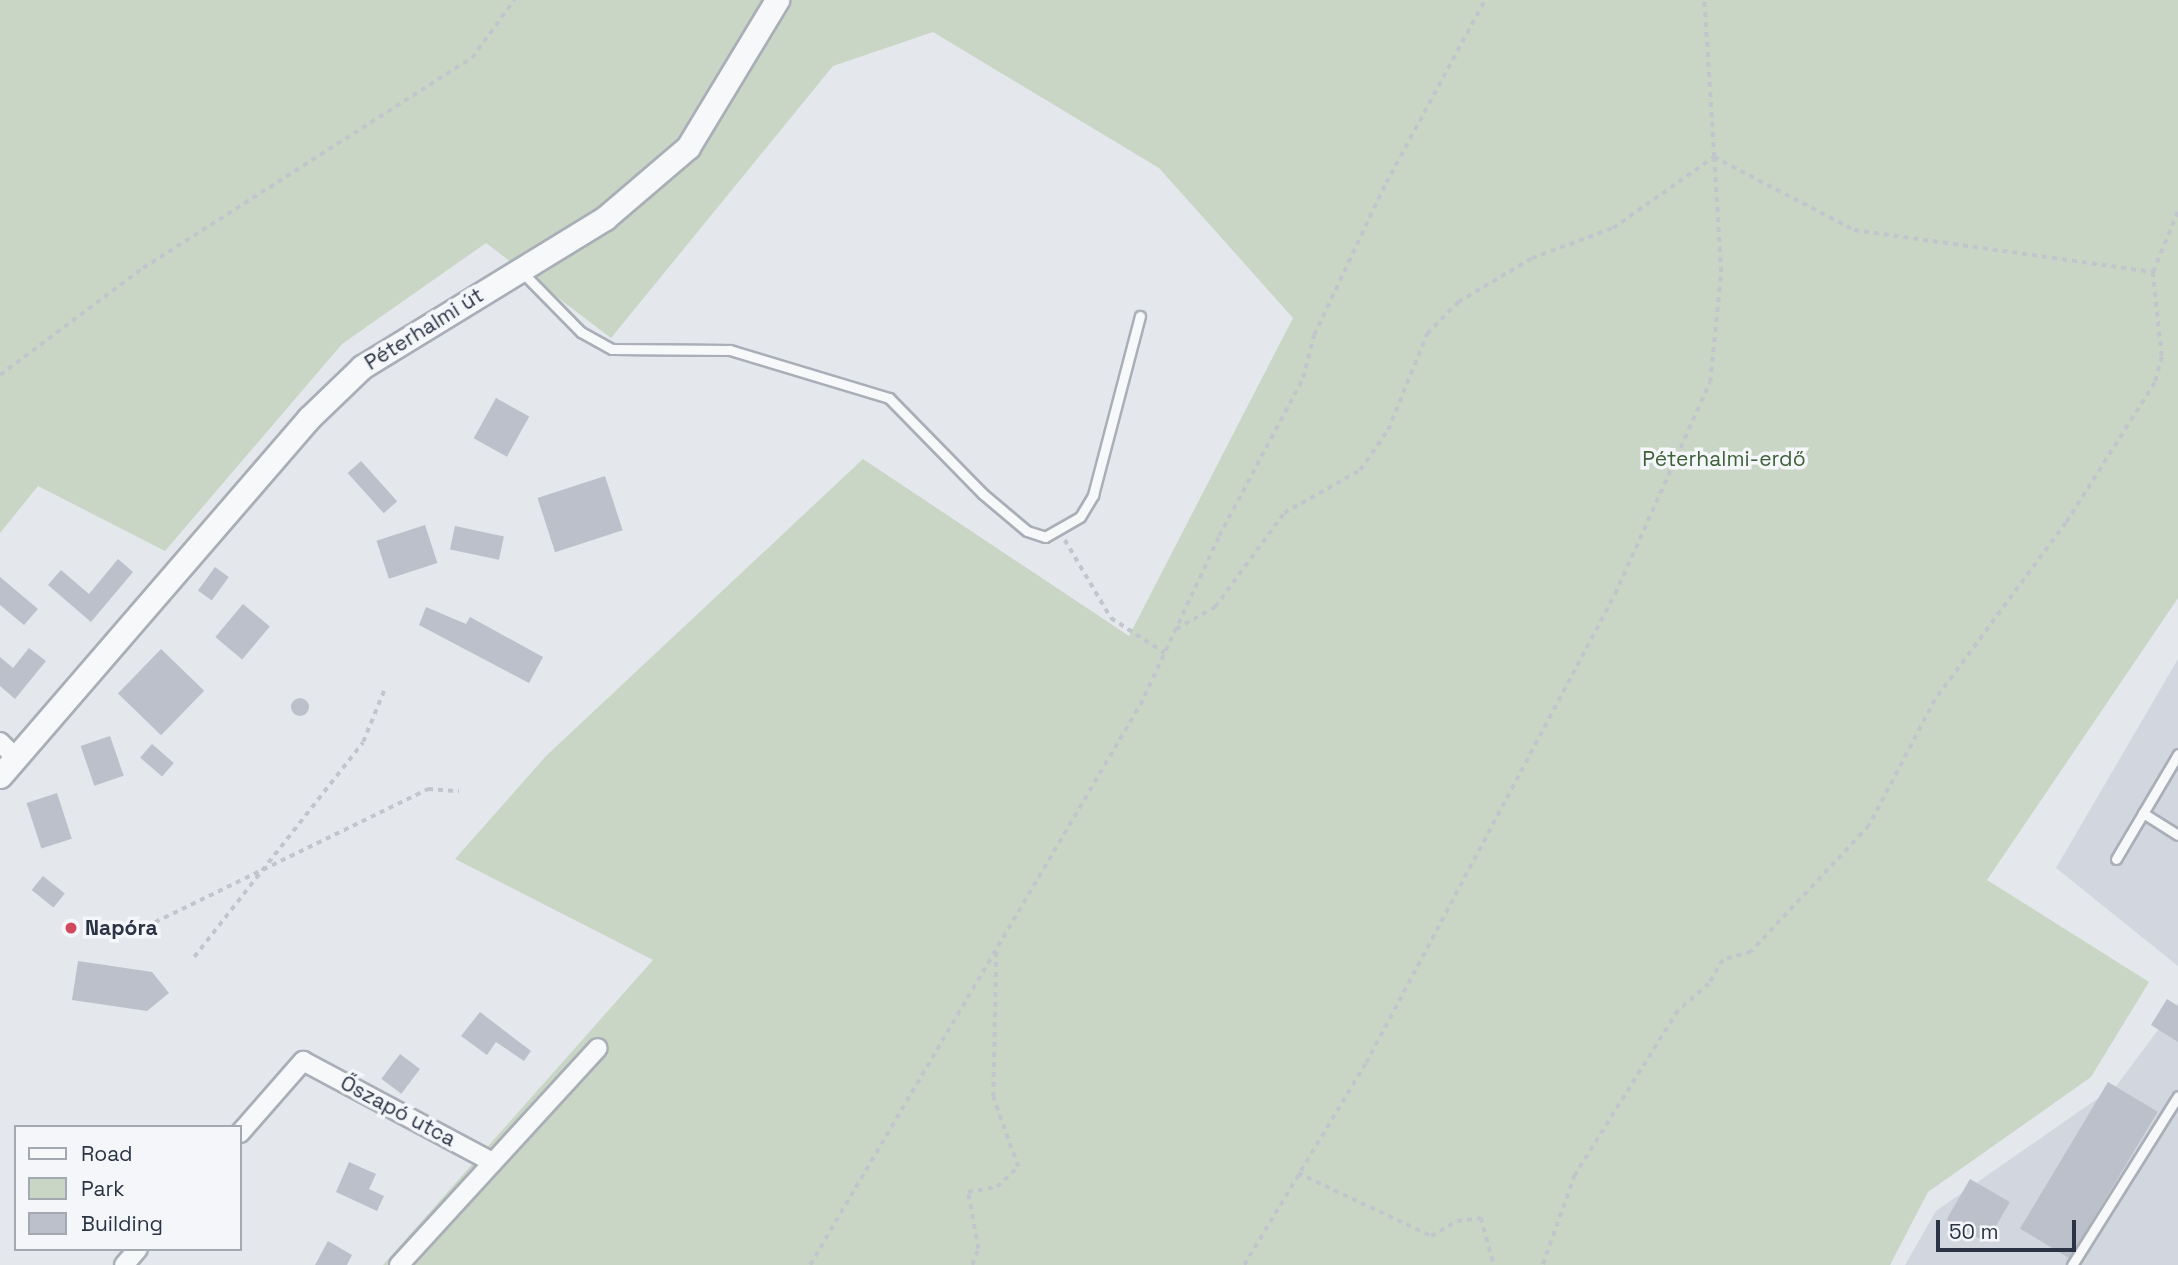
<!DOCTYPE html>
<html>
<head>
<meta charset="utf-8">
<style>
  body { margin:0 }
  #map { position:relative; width:2178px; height:1265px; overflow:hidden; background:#e4e7ec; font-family:"Space Grotesk",sans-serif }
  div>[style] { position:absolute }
  .built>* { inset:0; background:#d2d6de }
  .green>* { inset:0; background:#c9d6c5 }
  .building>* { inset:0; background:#bbc0ca; transform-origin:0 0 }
  .round { border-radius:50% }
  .path>* { height:3.5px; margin-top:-1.75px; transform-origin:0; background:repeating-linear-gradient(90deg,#c2c5cb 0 5px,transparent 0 10px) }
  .roads { filter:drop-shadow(2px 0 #a9aeb7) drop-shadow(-2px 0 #a9aeb7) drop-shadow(0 2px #a9aeb7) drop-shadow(0 -2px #a9aeb7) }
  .service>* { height:9px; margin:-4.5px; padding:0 4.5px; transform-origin:4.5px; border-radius:4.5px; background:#f7f8fa }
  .minor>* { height:18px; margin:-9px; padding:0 9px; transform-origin:9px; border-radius:9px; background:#f7f8fa }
  .tertiary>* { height:23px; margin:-11.5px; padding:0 11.5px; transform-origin:11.5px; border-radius:11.5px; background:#f7f8fa }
  .dots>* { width:19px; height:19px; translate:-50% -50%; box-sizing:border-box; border:4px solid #f4f6f9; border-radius:50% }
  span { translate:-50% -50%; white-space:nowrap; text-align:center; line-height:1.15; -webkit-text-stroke:7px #f4f6f9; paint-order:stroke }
  .street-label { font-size:21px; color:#2b3445 }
  .park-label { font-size:21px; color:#3f6138 }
  .poi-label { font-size:21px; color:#2b3445; font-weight:700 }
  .left { translate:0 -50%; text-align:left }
  .legend { position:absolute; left:14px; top:1125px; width:228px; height:126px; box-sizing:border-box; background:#f4f6f9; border:2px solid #a4a8b1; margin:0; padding:9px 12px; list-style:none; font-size:21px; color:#2b3445 }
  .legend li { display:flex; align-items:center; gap:14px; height:35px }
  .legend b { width:35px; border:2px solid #a4a8b1 }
  .scale { position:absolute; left:1936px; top:1220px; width:140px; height:32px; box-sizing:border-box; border:4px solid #2b3445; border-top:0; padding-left:9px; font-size:21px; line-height:24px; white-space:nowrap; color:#2b3445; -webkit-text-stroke:5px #f4f6f9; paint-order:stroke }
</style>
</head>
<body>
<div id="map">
  <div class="built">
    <i style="clip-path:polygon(2178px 659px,2178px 966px,2056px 868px)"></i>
    <i style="clip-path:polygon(2178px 1003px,2178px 1265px,1905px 1265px,1936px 1211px,2117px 1085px)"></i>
  </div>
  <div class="green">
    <i style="clip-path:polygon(0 0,2178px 0,2178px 598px,1987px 880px,2149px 982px,2091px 1077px,1928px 1192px,1890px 1265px,383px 1265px,653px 960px,455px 859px,546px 756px,863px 459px,1129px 636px,1293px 318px,1159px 168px,933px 32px,833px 66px,611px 338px,486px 243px,342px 344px,165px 551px,38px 486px,0 533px)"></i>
  </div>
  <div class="building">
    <i style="left:496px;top:398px;width:38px;height:46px;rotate:29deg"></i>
    <i style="left:361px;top:461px;width:54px;height:18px;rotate:48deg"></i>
    <i style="left:605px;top:476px;width:57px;height:71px;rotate:72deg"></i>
    <i style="left:425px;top:525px;width:40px;height:51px;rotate:72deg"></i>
    <i style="left:455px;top:526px;width:50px;height:24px;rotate:12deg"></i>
    <i style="clip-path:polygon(118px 559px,133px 572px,91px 622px,48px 585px,61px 570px,89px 594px)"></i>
    <i style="left:215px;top:567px;width:17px;height:29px;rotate:36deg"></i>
    <i style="clip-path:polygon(0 577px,38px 609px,24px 625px,0 605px)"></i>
    <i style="left:243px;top:604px;width:35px;height:43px;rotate:40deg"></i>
    <i style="clip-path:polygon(426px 607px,466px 624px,470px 617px,543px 657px,529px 683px,419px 625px)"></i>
    <i style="clip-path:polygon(29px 648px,46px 661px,15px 699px,0 686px,0 657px,13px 668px)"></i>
    <i style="left:161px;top:649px;width:60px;height:62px;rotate:44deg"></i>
    <i class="round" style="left:291px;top:698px;width:18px;height:18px"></i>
    <i style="left:110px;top:736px;width:42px;height:31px;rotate:71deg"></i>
    <i style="left:152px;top:744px;width:29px;height:18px;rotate:41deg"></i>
    <i style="left:57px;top:793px;width:48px;height:32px;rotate:72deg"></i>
    <i style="left:43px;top:876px;width:28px;height:18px;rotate:39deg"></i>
    <i style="clip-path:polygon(78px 961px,152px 972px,169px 993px,147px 1011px,72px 1000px)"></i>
    <i style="clip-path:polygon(2167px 999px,2178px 1006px,2178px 1042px,2151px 1025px)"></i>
    <i style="clip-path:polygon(480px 1012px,531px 1051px,524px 1061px,496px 1042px,487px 1055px,461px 1036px)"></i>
    <i style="left:400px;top:1054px;width:25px;height:31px;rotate:37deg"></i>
    <i style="left:2108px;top:1082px;width:58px;height:171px;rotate:31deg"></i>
    <i style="clip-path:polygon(349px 1162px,376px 1174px,369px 1189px,384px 1196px,377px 1211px,336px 1192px)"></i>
    <i style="left:1970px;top:1179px;width:46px;height:47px;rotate:30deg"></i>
    <i style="clip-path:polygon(328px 1241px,352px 1255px,347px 1265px,315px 1265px)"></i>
  </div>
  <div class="path">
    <i style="left:2153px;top:272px;width:67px;rotate:-68deg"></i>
    <i style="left:0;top:375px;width:179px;rotate:-36.8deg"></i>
    <i style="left:143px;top:268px;width:390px;rotate:-32.6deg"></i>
    <i style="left:472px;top:58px;width:72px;rotate:-54.1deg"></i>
    <i style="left:1065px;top:540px;width:91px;rotate:59.5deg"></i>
    <i style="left:1111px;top:618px;width:64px;rotate:32.9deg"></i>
    <i style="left:1176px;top:629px;width:45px;rotate:-29.4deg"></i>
    <i style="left:1215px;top:607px;width:117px;rotate:-53.7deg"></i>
    <i style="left:1284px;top:513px;width:87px;rotate:-29.5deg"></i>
    <i style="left:1360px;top:470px;width:49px;rotate:-55deg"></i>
    <i style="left:1388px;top:430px;width:104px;rotate:-67.9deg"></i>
    <i style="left:1427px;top:334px;width:45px;rotate:-45.9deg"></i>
    <i style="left:1458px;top:302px;width:86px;rotate:-30.7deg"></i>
    <i style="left:1532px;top:258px;width:86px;rotate:-20.3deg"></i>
    <i style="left:1613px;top:228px;width:123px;rotate:-35.1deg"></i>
    <i style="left:1714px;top:157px;width:157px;rotate:-93.6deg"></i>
    <i style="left:137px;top:931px;width:324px;rotate:-26deg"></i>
    <i style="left:428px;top:789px;width:31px;rotate:4deg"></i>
    <i style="left:194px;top:957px;width:273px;rotate:-51.8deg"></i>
    <i style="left:363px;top:742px;width:58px;rotate:-67.8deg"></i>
    <i style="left:1298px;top:1173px;width:147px;rotate:25.3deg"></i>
    <i style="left:1431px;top:1236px;width:30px;rotate:-30deg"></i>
    <i style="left:1457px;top:1221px;width:24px;rotate:-7deg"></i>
    <i style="left:1481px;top:1218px;width:49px;rotate:74.5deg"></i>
    <i style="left:810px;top:1265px;width:650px;rotate:-59.49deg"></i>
    <i style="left:1140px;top:705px;width:187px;rotate:-64.9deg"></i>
    <i style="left:1219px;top:536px;width:179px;rotate:-62deg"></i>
    <i style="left:1303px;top:378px;width:44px;rotate:-75.7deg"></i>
    <i style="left:1314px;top:335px;width:168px;rotate:-64.7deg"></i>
    <i style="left:1386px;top:183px;width:208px;rotate:-61.6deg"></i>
    <i style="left:972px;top:1265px;width:17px;rotate:-69deg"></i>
    <i style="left:978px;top:1249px;width:58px;rotate:-100deg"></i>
    <i style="left:968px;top:1192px;width:29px;rotate:-10deg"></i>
    <i style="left:997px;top:1187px;width:29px;rotate:-44deg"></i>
    <i style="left:1018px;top:1167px;width:74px;rotate:-109.7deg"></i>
    <i style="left:993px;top:1097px;width:145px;rotate:-88.8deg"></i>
    <i style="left:1244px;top:1265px;width:236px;rotate:-58.9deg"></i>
    <i style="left:1366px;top:1063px;width:531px;rotate:-62.04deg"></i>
    <i style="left:1615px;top:594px;width:232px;rotate:-65.9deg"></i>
    <i style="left:1710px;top:382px;width:111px;rotate:-84.3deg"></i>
    <i style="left:1721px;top:272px;width:115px;rotate:-93.5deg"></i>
    <i style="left:1714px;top:157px;width:158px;rotate:27.5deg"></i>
    <i style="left:1854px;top:230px;width:302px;rotate:8deg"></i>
    <i style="left:2153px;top:272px;width:85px;rotate:84deg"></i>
    <i style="left:2162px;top:357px;width:27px;rotate:105deg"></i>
    <i style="left:2155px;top:383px;width:166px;rotate:122.4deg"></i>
    <i style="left:2066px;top:523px;width:220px;rotate:126.5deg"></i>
    <i style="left:1935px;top:700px;width:142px;rotate:117.6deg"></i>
    <i style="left:1869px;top:826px;width:173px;rotate:133.1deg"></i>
    <i style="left:1751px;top:952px;width:29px;rotate:164deg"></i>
    <i style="left:1723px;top:960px;width:28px;rotate:120deg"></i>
    <i style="left:1709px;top:984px;width:41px;rotate:138.9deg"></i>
    <i style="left:1678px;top:1011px;width:194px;rotate:122.1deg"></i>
    <i style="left:1575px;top:1175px;width:96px;rotate:109.6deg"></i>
  </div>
  <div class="roads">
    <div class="service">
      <i style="left:521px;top:271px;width:86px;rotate:45.5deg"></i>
      <i style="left:581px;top:332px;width:35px;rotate:29deg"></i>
      <i style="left:612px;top:349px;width:118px;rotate:0.5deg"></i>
      <i style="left:730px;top:350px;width:166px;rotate:16.8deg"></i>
      <i style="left:889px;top:398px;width:134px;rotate:45.6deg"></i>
      <i style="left:983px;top:494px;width:57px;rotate:40.1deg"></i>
      <i style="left:1027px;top:531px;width:19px;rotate:18deg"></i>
      <i style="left:1045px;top:537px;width:40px;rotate:-29.7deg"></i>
      <i style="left:1080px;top:517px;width:26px;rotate:-59deg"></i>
      <i style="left:1093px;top:495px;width:185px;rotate:-75.3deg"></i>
      <i style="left:2143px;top:813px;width:41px;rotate:32.2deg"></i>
      <i style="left:2116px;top:859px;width:122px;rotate:-59.4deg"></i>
      <i style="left:2072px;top:1265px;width:199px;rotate:-57.9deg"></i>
    </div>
    <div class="minor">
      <i style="left:0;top:742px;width:21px;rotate:45deg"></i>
      <i style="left:240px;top:1133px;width:96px;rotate:-48.8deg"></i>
      <i style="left:303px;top:1061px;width:214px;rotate:28.1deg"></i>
      <i style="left:124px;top:1265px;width:21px;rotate:-49deg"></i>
      <i style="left:399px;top:1265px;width:294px;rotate:-47.5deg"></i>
    </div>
    <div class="tertiary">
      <i style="left:0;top:776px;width:473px;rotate:-49.2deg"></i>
      <i style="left:309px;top:418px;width:74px;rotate:-43.9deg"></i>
      <i style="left:362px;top:367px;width:285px;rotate:-31.5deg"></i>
      <i style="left:605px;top:218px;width:109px;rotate:-40.5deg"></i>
      <i style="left:688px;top:147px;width:172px;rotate:-58.8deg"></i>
    </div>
  </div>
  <div class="dots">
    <i style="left:71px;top:928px;background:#d1495b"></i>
  </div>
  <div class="street-label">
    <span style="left:424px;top:329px;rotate:-32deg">Péterhalmi út</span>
    <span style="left:398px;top:1111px;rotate:28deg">Őszapó utca</span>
  </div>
  <div class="park-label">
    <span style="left:1724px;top:459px">Péterhalmi-erdő</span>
  </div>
  <div class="poi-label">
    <span class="left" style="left:85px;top:928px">Napóra</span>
  </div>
  <ul class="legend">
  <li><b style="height:9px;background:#f7f8fa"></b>Road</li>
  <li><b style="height:19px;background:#c9d6c5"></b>Park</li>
  <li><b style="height:19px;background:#bbc0ca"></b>Building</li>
  </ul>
  <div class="scale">50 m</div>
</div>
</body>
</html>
